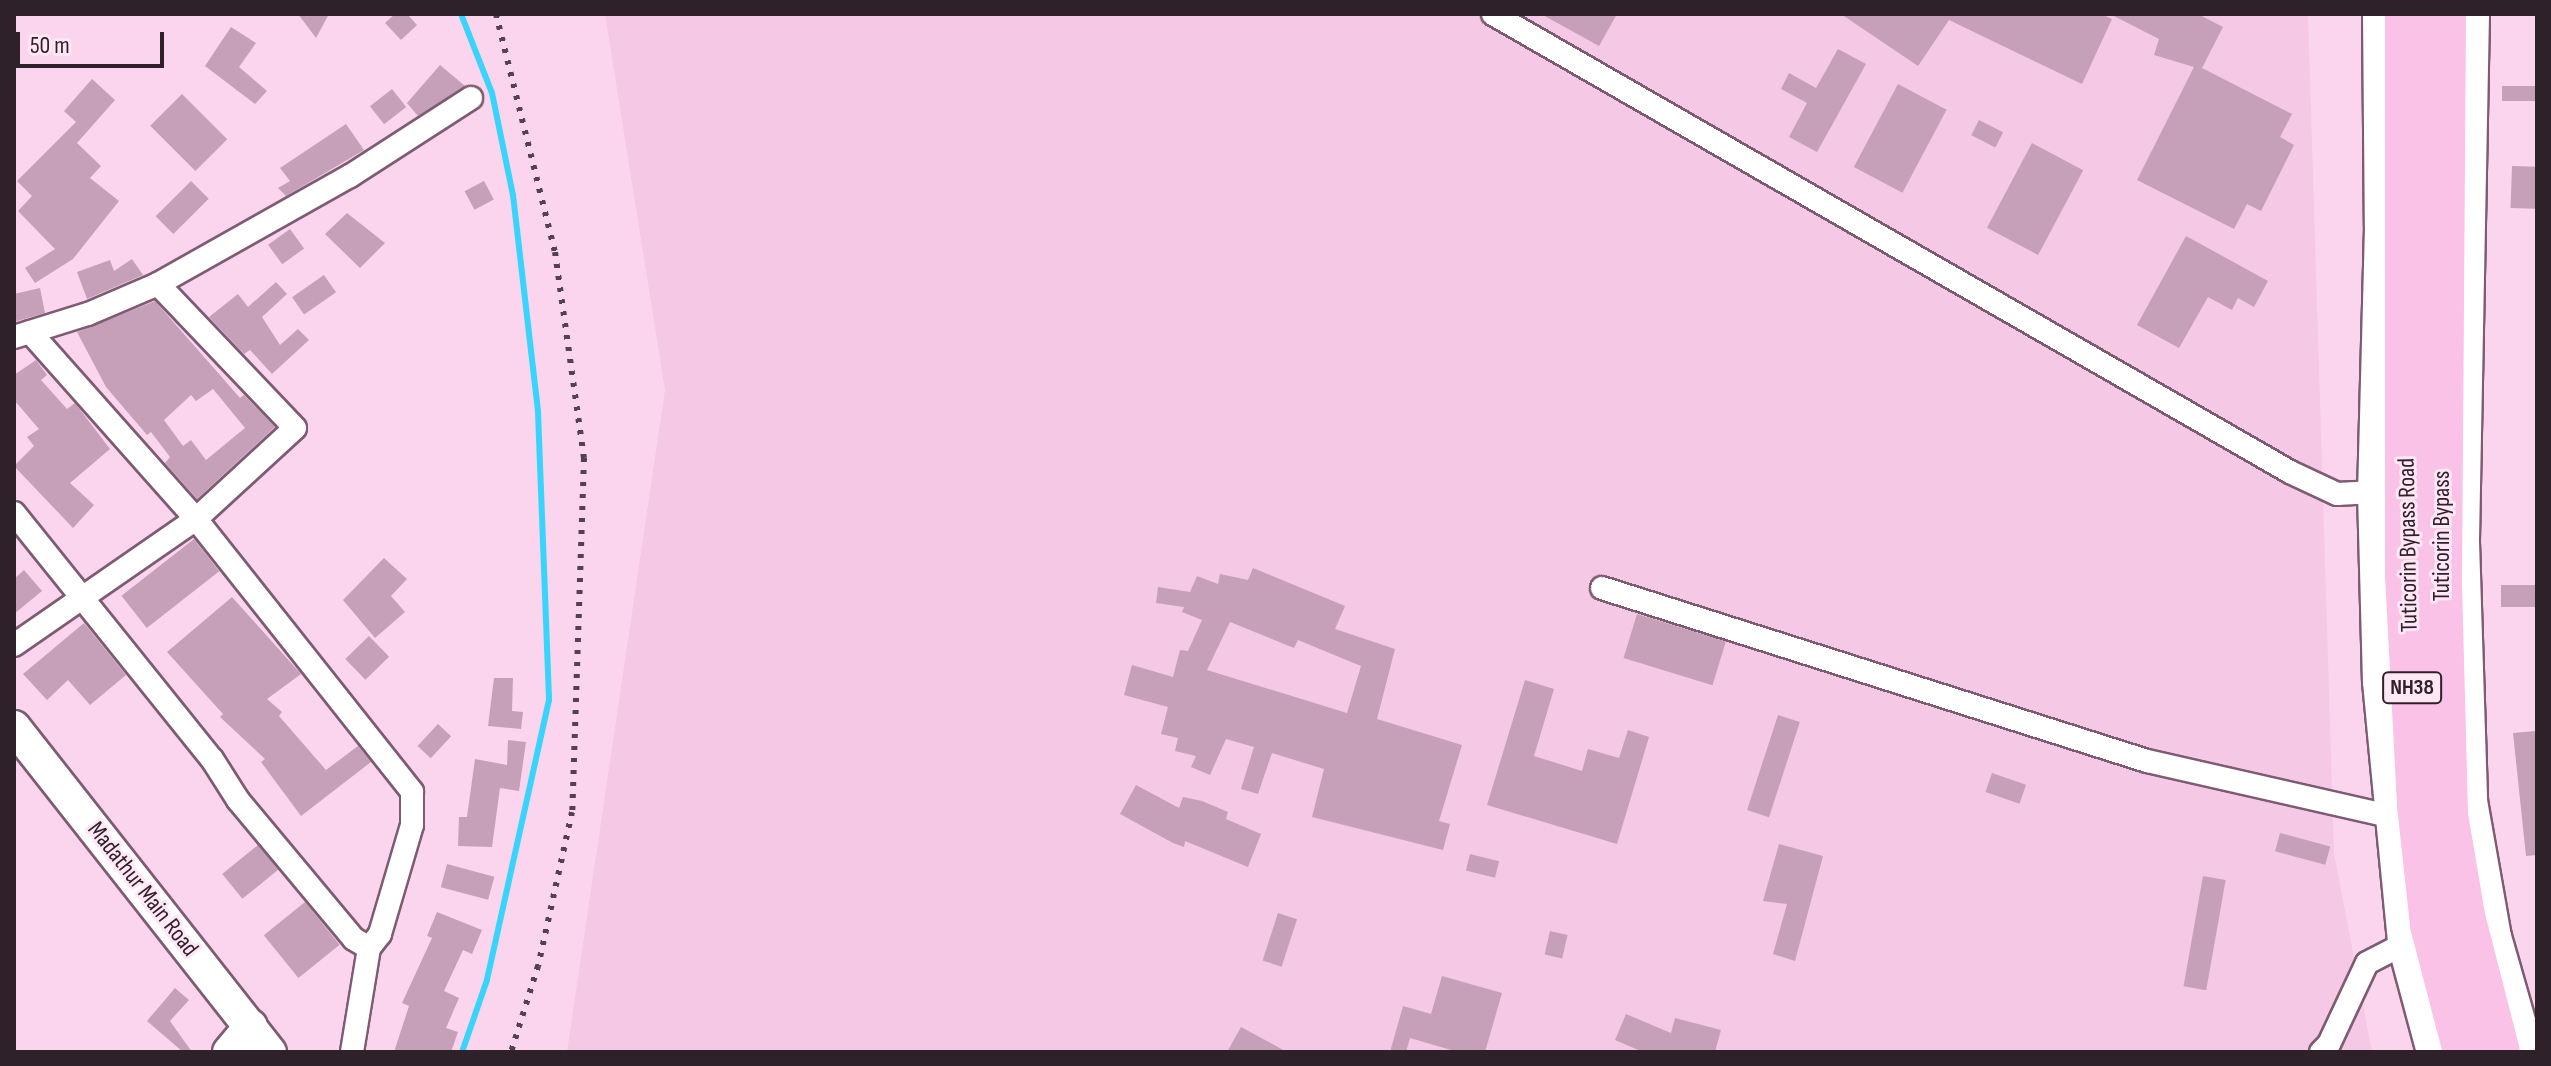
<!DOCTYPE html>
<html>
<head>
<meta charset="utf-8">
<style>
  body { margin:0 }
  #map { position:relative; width:2551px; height:1066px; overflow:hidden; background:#fbd5ee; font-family:"Sofia Sans Condensed",sans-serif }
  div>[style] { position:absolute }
  .built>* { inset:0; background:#f5c8e5 }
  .stream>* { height:6px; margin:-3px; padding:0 3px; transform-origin:3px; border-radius:3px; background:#39d4fb }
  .building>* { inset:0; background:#c5a0b8; transform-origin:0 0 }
  .roads { filter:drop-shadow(2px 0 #7d5c72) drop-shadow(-2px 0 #7d5c72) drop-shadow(0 2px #7d5c72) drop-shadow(0 -2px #7d5c72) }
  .street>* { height:22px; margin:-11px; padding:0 11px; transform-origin:11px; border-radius:11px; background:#fff }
  .secondary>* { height:32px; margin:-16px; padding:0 16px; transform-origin:16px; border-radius:16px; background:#fff }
  .highway>* { height:42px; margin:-21px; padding:0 21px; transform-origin:21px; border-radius:21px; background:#f9c2e6 }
  .rail>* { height:6px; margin-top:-3px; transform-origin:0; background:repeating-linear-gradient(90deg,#53414d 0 4px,transparent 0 12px) }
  span { translate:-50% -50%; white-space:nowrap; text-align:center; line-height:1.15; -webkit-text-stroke:6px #ffe7f6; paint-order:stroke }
  .shield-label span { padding:2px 6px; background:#ffe7f6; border:2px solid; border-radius:6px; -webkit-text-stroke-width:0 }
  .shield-label { font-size:22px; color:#2f212a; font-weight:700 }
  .street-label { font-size:24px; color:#2f212a }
  .frame { position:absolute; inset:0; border:16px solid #2f212a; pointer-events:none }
  .scale { position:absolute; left:16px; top:32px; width:148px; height:36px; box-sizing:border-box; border:4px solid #2f212a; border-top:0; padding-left:10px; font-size:24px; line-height:28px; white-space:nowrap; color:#2f212a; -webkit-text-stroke:6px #ffe7f6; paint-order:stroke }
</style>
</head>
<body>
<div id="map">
  <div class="built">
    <i style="clip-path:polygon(605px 14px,2308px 14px,2334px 853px,2372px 1052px,567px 1052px,665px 390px)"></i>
  </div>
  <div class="stream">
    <i style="left:461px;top:14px;width:85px;rotate:68.6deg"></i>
    <i style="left:492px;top:93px;width:104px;rotate:78.4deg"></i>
    <i style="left:513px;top:195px;width:218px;rotate:83.4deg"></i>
    <i style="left:538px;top:412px;width:288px;rotate:87.8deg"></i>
    <i style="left:549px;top:700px;width:287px;rotate:102.5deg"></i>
    <i style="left:487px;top:980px;width:76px;rotate:109.1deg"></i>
  </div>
  <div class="building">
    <i style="clip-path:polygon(298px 14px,329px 14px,316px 38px)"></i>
    <i style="clip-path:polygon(395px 14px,407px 14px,417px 25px,401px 40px,385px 23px)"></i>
    <i style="clip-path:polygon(1541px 14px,1617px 14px,1599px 46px)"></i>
    <i style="clip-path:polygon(1841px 14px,2101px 14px,2112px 19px,2082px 84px,1949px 20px,1918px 66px)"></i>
    <i style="clip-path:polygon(2110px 14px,2198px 14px,2223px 27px,2202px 68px,2292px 114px,2280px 137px,2294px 145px,2261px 211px,2247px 204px,2234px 229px,2137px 180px,2194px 67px,2154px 55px,2159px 39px)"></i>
    <i style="clip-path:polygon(231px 27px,256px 43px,239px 67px,267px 91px,255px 104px,205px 66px)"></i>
    <i style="clip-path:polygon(1838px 49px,1866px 64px,1817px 152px,1789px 137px,1807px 103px,1781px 89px,1789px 73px,1816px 88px)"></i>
    <i style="clip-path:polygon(440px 65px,465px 86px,418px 116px,407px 103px)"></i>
    <i style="clip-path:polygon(92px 79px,115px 100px,77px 143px,101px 166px,90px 178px,119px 201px,73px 259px,35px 283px,25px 268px,55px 249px,18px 211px,32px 196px,17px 181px,76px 122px,64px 111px)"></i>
    <i style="left:1898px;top:84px;width:55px;height:94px;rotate:28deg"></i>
    <i style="left:2537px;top:86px;width:15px;height:35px;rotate:90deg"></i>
    <i style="left:392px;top:89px;width:23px;height:28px;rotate:52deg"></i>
    <i style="left:182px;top:94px;width:64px;height:45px;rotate:45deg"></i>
    <i style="left:1979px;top:120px;width:27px;height:17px;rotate:27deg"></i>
    <i style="clip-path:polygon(346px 124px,364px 150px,286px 196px,278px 188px,290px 181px,280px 168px)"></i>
    <i style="left:2032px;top:143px;width:58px;height:96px;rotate:28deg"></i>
    <i style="left:2512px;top:166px;width:25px;height:42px;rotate:2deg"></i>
    <i style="left:191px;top:181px;width:25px;height:50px;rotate:45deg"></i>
    <i style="left:484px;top:181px;width:21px;height:22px;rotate:62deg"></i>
    <i style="clip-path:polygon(347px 213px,385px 243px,360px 268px,325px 234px)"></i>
    <i style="left:290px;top:229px;width:24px;height:27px;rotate:54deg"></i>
    <i style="clip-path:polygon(2186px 236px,2268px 281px,2254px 307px,2238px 298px,2232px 310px,2208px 297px,2179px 348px,2137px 325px)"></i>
    <i style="clip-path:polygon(132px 259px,143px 275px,87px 299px,77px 272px,110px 260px,114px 271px)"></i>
    <i style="left:324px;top:275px;width:21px;height:39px;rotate:55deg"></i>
    <i style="clip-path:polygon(276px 282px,287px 294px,262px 317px,280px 345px,298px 329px,309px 340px,272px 374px,250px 350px,244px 354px,209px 317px,238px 294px,248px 307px)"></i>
    <i style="clip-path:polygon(40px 288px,45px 313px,14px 322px,14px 294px)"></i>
    <i style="clip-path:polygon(evenodd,155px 301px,240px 398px,244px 395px,275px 427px,197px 499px,165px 463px,170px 457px,151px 432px,147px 435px,106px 387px,77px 332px,155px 301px,213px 389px,245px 428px,206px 460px,191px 440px,183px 446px,164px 420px,191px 395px,196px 401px,213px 389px)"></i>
    <i style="clip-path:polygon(36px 360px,47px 375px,41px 380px,67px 409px,75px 403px,110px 449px,70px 483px,94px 505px,73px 528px,14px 466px,34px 446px,27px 437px,39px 429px,14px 400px,14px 375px)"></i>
    <i style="left:194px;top:539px;width:41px;height:92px;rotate:52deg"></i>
    <i style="clip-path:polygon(384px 558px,407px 579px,391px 596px,405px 612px,375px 638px,343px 600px)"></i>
    <i style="clip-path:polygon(evenodd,1253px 568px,1345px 606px,1335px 629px,1395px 649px,1377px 719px,1462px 745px,1439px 821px,1450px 824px,1443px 850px,1312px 817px,1324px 769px,1272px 753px,1258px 794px,1241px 789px,1254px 747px,1226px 739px,1210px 775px,1191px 767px,1196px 756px,1175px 751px,1178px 738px,1161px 734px,1168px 707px,1124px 695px,1132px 665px,1173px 677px,1180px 650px,1188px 651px,1202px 620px,1182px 612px,1184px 607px,1156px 603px,1158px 587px,1190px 592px,1197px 576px,1218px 584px,1220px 574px,1248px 580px,1253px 568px,1230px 622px,1294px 648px,1298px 640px,1361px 666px,1347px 713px,1207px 670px,1230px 622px)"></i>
    <i style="clip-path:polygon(24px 570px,42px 591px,14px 614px,14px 579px)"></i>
    <i style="left:2537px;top:585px;width:22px;height:36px;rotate:90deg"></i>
    <i style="clip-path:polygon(232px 597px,301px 674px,267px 699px,282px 712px,279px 716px,326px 770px,358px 746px,371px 762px,301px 816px,261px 762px,265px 759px,220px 717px,223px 714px,167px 652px)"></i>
    <i style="left:1637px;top:614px;width:93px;height:46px;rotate:17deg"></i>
    <i style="clip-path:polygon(84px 623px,126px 675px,90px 705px,68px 680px,47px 700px,23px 674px)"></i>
    <i style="left:369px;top:636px;width:29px;height:33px;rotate:46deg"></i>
    <i style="clip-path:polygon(494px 678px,513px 678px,512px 711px,523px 712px,521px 729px,488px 726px)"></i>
    <i style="clip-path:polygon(1525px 680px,1554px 689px,1534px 756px,1582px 771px,1588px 749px,1619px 758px,1628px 730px,1649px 737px,1617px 844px,1487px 805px)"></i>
    <i style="left:1778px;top:715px;width:23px;height:100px;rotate:18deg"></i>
    <i style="left:438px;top:724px;width:18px;height:30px;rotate:43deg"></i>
    <i style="clip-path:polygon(2536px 731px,2537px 855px,2526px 856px,2513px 733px)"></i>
    <i style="clip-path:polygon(508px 740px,526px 742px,519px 791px,500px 788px,492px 847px,458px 846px,459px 817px,467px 817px,475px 759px,507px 765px)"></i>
    <i style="left:1992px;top:773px;width:36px;height:20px;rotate:19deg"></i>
    <i style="clip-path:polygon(1136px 785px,1179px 808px,1183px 797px,1202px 801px,1228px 812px,1226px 819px,1261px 834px,1248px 867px,1185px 841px,1184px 847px,1173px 843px,1120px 814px)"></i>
    <i style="left:2280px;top:833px;width:52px;height:19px;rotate:15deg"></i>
    <i style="clip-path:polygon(1779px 844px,1823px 856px,1795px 961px,1773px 954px,1787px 904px,1763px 901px)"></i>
    <i style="left:258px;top:845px;width:32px;height:46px;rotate:51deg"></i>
    <i style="left:1470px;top:854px;width:30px;height:17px;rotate:14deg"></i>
    <i style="left:447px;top:864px;width:49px;height:24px;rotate:15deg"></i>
    <i style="left:2203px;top:876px;width:23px;height:112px;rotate:10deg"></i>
    <i style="left:305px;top:902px;width:55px;height:53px;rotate:51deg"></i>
    <i style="clip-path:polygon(437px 912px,482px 930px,472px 954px,463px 950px,444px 991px,459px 998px,446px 1028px,458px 1032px,451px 1052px,394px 1052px,409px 1006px,402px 1003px,432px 938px,427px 936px)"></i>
    <i style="left:1278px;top:913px;width:20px;height:50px;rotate:18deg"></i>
    <i style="left:1550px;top:931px;width:18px;height:24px;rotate:13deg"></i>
    <i style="clip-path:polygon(1442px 976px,1502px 993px,1485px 1052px,1458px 1052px,1410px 1038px,1406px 1052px,1390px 1052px,1403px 1006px,1431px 1014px)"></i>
    <i style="clip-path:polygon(175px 988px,189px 1000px,170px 1021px,192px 1052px,183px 1052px,147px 1021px)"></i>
    <i style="clip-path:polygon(1626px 1014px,1671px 1033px,1675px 1018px,1721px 1030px,1715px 1052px,1643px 1052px,1615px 1040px)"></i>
    <i style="clip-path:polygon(1241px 1027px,1287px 1052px,1227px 1052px)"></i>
  </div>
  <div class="roads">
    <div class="street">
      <i style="left:1493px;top:14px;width:919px;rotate:29.88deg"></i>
      <i style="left:2290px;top:472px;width:52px;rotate:25.1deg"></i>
      <i style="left:2337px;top:494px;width:37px;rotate:-3deg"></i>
      <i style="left:30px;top:332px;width:250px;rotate:48.4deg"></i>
      <i style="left:196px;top:519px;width:348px;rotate:51.6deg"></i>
      <i style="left:412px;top:792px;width:33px;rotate:90deg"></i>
      <i style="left:412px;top:825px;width:114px;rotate:106.4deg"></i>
      <i style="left:380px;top:934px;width:18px;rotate:128deg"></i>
      <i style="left:369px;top:948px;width:105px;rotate:99.3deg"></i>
      <i style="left:14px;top:337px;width:77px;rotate:-17.3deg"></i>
      <i style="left:88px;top:314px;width:76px;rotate:-23.2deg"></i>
      <i style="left:158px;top:284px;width:220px;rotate:-29.4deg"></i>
      <i style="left:350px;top:176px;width:144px;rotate:-32.8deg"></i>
      <i style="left:14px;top:513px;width:316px;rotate:51.2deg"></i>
      <i style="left:212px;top:759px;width:49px;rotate:57.6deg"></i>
      <i style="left:238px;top:800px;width:181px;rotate:50.2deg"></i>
      <i style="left:354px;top:939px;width:17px;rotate:31deg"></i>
      <i style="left:1602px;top:588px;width:572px;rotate:17.61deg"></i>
      <i style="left:2147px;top:761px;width:253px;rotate:12.8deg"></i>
      <i style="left:14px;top:645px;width:221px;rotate:-34.7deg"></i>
      <i style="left:196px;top:519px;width:134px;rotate:-42.6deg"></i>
      <i style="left:295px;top:428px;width:199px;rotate:-133.6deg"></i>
      <i style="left:2321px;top:1052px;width:11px;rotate:-45deg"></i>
      <i style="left:2329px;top:1044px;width:89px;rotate:-64.9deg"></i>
      <i style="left:2367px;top:963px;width:42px;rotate:-27.2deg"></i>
    </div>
    <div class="secondary">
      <i style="left:2379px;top:14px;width:213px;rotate:89.5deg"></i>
      <i style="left:2381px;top:227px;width:265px;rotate:91.5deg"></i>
      <i style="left:2374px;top:492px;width:190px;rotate:88.5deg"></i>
      <i style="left:2379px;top:682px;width:263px;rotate:84.5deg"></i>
      <i style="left:2404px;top:944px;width:112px;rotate:75deg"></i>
      <i style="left:2473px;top:14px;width:528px;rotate:91.09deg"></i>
      <i style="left:2463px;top:542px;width:259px;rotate:88.2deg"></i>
      <i style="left:2471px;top:801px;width:138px;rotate:80deg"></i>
      <i style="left:2495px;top:937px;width:120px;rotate:74deg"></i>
      <i style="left:14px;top:727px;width:414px;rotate:51.8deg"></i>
      <i style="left:229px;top:1052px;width:34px;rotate:-50deg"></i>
    </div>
    <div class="highway">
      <i style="left:2406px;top:14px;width:561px;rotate:90deg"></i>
      <i style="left:2406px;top:575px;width:230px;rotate:87deg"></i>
      <i style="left:2418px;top:805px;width:121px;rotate:83.8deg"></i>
      <i style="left:2431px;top:925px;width:131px;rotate:75.4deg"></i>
      <i style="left:2445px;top:14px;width:570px;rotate:90.4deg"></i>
      <i style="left:2441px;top:584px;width:231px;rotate:88.5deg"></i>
      <i style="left:2447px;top:815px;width:102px;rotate:80.4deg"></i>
      <i style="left:2464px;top:916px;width:140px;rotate:75.6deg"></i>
    </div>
  </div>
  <div class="rail">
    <i style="left:496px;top:14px;width:245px;rotate:76.1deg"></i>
    <i style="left:555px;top:252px;width:208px;rotate:82deg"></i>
    <i style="left:584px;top:458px;width:354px;rotate:91.9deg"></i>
    <i style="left:572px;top:812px;width:158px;rotate:102.4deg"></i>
    <i style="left:538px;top:966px;width:90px;rotate:107.4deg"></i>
  </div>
  <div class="shield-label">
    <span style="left:2412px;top:688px">NH38</span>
  </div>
  <div class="street-label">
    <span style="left:2442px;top:536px;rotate:-90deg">Tuticorin Bypass</span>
    <span style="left:2408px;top:545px;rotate:-91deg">Tuticorin Bypass Road</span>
    <span style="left:143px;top:889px;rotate:52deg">Madathur Main Road</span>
  </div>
  <div class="frame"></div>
  <div class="scale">50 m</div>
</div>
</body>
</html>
